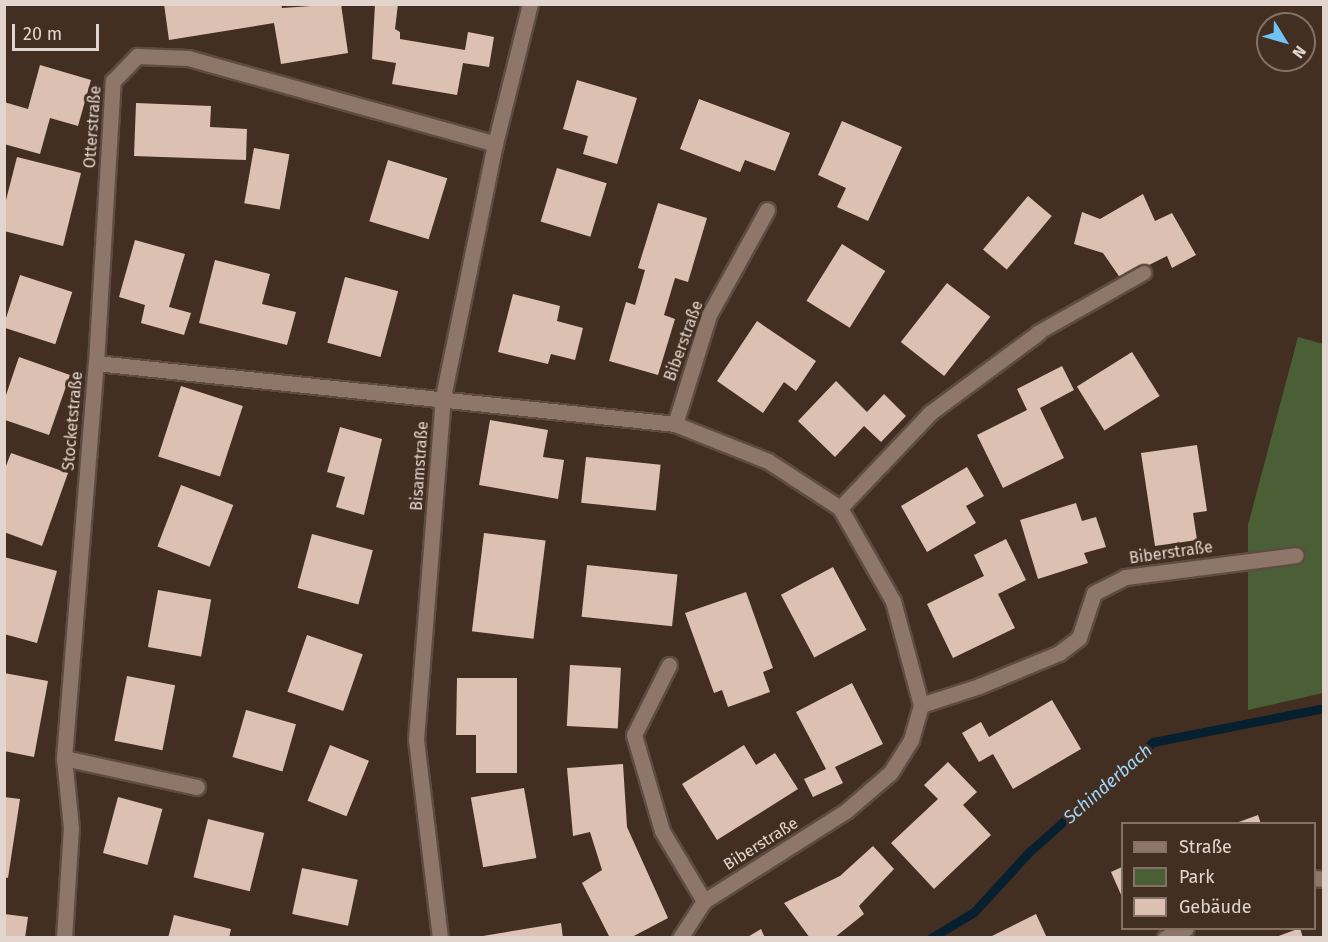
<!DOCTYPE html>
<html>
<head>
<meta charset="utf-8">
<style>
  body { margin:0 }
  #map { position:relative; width:1328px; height:942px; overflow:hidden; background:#432f22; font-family:"Fira Sans",sans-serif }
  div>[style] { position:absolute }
  .green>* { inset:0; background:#4b5f36 }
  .stream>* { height:9px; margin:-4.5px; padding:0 4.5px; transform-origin:4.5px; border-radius:4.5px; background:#06202f }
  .building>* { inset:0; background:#dcc1b2; transform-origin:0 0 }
  .roads { filter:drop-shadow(2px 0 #5d4c41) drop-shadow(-2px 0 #5d4c41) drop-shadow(0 2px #5d4c41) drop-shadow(0 -2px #5d4c41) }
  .lane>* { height:14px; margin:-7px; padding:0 7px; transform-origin:7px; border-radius:7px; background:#8e7668 }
  .street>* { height:15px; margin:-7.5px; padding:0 7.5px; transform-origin:7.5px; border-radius:7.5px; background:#8e7668 }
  span { translate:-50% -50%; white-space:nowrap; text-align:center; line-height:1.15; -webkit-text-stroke:6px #432f22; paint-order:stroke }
  .street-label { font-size:16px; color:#e2d5cd }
  .water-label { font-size:18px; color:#9cd6fd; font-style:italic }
  .frame { position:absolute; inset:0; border:6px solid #e2d5cd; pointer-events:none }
  .legend { position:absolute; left:1121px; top:822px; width:195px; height:108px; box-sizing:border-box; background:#432f22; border:2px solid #837166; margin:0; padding:8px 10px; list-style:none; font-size:18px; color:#e2d5cd }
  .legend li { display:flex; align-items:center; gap:12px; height:30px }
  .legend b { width:30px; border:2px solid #837166 }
  .north { position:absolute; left:1256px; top:12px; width:60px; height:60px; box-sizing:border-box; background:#432f22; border:2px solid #837166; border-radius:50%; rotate:127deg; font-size:16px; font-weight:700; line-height:24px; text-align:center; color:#e2d5cd }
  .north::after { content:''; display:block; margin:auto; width:21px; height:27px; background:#70c2f4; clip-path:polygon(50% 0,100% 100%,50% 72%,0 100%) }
  .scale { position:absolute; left:12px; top:24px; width:87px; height:27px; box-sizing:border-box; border:3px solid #e2d5cd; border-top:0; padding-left:8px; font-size:18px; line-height:21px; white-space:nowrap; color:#e2d5cd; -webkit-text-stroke:4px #432f22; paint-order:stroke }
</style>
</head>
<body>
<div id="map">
  <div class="green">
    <i style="clip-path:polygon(1298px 337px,1323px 344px,1323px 693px,1248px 710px,1248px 525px)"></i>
  </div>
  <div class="stream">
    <i style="left:931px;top:938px;width:50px;rotate:-31.2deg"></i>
    <i style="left:974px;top:912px;width:81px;rotate:-47.5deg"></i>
    <i style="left:1029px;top:852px;width:166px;rotate:-41.6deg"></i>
    <i style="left:1153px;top:742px;width:174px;rotate:-11.2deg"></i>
  </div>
  <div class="building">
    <i style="clip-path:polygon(164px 4px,281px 4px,282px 8px,341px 4px,348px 53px,281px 64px,274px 23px,169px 40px)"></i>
    <i style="clip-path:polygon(375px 4px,398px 4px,395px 29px,400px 32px,400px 39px,465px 50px,468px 32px,494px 37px,489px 67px,463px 63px,457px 95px,392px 84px,396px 63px,372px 59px)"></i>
    <i style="clip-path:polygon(40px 65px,91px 80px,78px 126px,50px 118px,40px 154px,4px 144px,4px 102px,28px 109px)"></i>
    <i style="clip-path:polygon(577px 80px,637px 98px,617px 164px,583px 154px,588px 136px,563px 129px)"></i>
    <i style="clip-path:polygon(699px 99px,790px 133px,775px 171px,745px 160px,740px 172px,680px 149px)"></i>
    <i style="clip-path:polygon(136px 103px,211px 106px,210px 127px,247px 129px,246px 160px,134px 156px)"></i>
    <i style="clip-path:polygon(842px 121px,902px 147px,868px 221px,837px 207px,846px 188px,818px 175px)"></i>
    <i style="left:254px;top:148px;width:36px;height:56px;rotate:10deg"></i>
    <i style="clip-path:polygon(17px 157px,81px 173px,63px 246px,4px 231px,4px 208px)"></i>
    <i style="left:388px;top:160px;width:62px;height:64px;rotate:17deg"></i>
    <i style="left:557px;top:168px;width:52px;height:56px;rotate:17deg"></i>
    <i style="clip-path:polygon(1143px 194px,1155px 221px,1172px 213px,1196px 255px,1172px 268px,1167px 256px,1121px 279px,1103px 253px,1074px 244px,1082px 212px,1100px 219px)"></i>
    <i style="left:1028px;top:196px;width:31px;height:70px;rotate:40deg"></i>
    <i style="clip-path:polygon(658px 203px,707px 218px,688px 282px,675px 278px,664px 315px,675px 319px,658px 375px,609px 361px,626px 302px,635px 305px,645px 270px,638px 268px)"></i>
    <i style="clip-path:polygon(135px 240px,185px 254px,169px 307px,191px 313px,184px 335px,141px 323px,145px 305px,119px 297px)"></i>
    <i style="left:842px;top:244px;width:51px;height:67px;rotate:32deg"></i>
    <i style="clip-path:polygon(215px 260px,270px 274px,262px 304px,296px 312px,287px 345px,199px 323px)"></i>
    <i style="left:20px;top:275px;width:55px;height:55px;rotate:18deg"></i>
    <i style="left:345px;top:277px;width:55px;height:68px;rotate:15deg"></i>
    <i style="left:947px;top:283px;width:55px;height:75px;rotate:38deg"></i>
    <i style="clip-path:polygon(513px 294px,560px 306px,557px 321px,583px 328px,575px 360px,551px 354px,548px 364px,498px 352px)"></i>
    <i style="clip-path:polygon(757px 321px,816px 361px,796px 391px,784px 382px,763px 413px,717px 381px)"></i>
    <i style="left:1132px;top:352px;width:52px;height:65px;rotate:58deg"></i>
    <i style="clip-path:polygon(19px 357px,70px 375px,49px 435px,5px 420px,5px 398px)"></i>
    <i style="clip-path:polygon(1062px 366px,1074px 390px,1040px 408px,1064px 458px,1003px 488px,977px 435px,1027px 410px,1017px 389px)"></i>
    <i style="clip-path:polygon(836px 381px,867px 412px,884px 394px,906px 416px,881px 442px,864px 426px,835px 457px,798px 421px)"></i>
    <i style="left:181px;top:386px;width:65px;height:74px;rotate:18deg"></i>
    <i style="clip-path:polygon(490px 420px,548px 430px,543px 457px,564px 460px,558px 499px,479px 485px)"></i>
    <i style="clip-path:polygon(340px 427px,382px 439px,364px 515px,336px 507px,345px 477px,327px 472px)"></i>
    <i style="clip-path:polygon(1197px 445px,1207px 511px,1193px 513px,1197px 540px,1155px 546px,1141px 453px)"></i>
    <i style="clip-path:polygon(11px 453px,68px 473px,42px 546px,4px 532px,4px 471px)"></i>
    <i style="left:586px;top:457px;width:75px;height:46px;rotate:6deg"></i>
    <i style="clip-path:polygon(967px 467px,984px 496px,966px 506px,976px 523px,927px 552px,901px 506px)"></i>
    <i style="left:181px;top:485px;width:56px;height:66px;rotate:21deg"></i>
    <i style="clip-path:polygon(1076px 503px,1082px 521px,1096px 517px,1106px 547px,1084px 553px,1088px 563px,1038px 579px,1020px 520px)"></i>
    <i style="left:484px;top:533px;width:62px;height:99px;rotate:7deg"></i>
    <i style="left:312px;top:534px;width:63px;height:56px;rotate:15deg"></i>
    <i style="clip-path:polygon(1006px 539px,1026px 580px,998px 594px,1015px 628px,953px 658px,927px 604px,984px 576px,974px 555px)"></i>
    <i style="clip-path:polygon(4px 557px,57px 571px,37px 643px,4px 634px)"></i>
    <i style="left:587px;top:565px;width:91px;height:52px;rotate:6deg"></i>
    <i style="left:833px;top:567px;width:71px;height:59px;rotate:62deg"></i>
    <i style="left:158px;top:590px;width:54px;height:58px;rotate:10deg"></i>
    <i style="clip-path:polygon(746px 592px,773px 668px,763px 672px,770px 692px,728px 707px,722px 690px,714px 693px,685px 613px)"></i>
    <i style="left:307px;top:635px;width:59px;height:60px;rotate:19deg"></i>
    <i style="left:570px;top:665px;width:51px;height:61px;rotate:3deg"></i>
    <i style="clip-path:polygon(4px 673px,48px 681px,34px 757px,4px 751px)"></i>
    <i style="left:127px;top:676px;width:49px;height:66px;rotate:11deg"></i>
    <i style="clip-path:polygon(457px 678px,517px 678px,517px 773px,476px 773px,476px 735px,456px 735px)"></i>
    <i style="clip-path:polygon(852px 683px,883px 744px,835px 767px,843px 783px,813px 797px,804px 779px,826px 769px,796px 712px)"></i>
    <i style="clip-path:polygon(1052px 700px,1081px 749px,1013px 789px,993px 754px,979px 762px,962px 733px,981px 722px,989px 737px)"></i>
    <i style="left:246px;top:710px;width:52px;height:49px;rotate:16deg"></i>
    <i style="left:330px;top:745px;width:42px;height:60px;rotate:22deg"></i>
    <i style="clip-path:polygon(744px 745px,756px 765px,775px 753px,798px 789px,717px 840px,682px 784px)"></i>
    <i style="clip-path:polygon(948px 762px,977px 792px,963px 805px,991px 835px,934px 889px,891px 843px,938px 799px,924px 785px)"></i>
    <i style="clip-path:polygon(623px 764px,627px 827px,668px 918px,630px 938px,610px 938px,582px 883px,602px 870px,590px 832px,573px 836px,567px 768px)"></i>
    <i style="left:524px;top:788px;width:71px;height:54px;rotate:80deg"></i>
    <i style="clip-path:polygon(4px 797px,20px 799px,8px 878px,4px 877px)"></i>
    <i style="left:118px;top:797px;width:46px;height:58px;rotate:15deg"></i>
    <i style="clip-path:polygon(1258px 815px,1261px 824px,1236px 824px,1236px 823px)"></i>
    <i style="left:208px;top:819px;width:58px;height:60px;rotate:14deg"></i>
    <i style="clip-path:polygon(873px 846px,894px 869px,859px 906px,864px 914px,834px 938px,810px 938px,784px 903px,840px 876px)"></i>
    <i style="clip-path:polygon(1122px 867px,1122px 897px,1111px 872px)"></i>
    <i style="left:302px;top:868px;width:57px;height:47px;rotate:12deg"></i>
    <i style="clip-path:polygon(4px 914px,28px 917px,25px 938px,4px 938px)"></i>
    <i style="clip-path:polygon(1036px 914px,1047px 938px,988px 938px)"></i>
    <i style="clip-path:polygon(174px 915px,231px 929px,229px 938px,168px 938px)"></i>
    <i style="clip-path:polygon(561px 923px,563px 938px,483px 938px,483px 936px)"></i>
    <i style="clip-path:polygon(1300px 928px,1303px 938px,1276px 938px,1276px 937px)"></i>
    <i style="clip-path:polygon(761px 929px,765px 938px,746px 938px)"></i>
  </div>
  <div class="roads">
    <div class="lane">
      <i style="left:1038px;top:333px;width:122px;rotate:-29.5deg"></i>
    </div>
    <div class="street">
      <i style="left:96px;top:363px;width:283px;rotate:-86.6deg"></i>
      <i style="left:113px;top:81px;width:35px;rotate:-46deg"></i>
      <i style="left:137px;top:56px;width:51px;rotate:2.2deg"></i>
      <i style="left:188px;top:58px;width:319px;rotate:15.6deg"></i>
      <i style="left:675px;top:424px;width:114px;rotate:-72.7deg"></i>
      <i style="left:709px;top:315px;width:120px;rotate:-61.1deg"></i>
      <i style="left:840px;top:508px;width:131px;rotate:-46.5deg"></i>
      <i style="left:930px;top:413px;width:134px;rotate:-36.5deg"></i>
      <i style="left:669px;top:665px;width:78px;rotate:116.6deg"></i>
      <i style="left:634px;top:735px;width:100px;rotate:73.7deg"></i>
      <i style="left:662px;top:831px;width:82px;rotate:59deg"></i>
      <i style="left:921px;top:705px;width:61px;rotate:-18.1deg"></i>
      <i style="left:979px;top:686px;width:87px;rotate:-22.4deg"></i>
      <i style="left:1059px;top:653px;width:25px;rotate:-37deg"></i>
      <i style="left:1079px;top:638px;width:47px;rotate:-71.6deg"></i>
      <i style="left:1094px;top:593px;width:35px;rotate:-27deg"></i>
      <i style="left:1125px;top:577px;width:172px;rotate:-7.3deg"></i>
      <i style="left:64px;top:758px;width:136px;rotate:12.3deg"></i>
      <i style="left:1314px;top:878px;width:10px;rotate:6deg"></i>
      <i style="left:64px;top:938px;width:110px;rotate:-86.4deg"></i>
      <i style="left:71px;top:828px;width:70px;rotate:-95.7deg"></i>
      <i style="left:64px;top:758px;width:396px;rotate:-85.4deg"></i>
      <i style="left:96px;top:363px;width:582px;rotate:6.01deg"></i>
      <i style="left:675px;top:424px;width:100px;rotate:21.7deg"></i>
      <i style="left:768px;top:461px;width:86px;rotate:33.1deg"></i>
      <i style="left:840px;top:508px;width:107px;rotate:60.3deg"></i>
      <i style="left:893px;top:601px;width:108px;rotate:74.9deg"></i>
      <i style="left:921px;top:705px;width:36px;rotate:106deg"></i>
      <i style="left:911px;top:740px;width:39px;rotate:122deg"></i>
      <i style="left:890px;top:773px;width:58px;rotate:139.2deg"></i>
      <i style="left:846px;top:811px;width:168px;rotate:147.6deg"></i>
      <i style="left:704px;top:901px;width:44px;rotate:123deg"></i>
      <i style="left:440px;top:938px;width:200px;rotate:-96.9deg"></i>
      <i style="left:416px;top:739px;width:343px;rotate:-85.5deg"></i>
      <i style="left:443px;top:397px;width:258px;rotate:-78.4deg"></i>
      <i style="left:495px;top:144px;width:144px;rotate:-76deg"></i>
      <i style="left:1165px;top:938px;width:23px;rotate:-25deg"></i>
    </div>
  </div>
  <div class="street-label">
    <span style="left:93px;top:127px;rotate:-86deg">Otterstraße</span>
    <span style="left:684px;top:341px;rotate:-70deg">Biberstraße</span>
    <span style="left:73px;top:421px;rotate:-85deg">Stocketstraße</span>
    <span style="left:420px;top:466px;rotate:-86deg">Bisamstraße</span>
    <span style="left:1171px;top:553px;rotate:-8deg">Biberstraße</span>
    <span style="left:761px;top:844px;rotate:-32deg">Biberstraße</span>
  </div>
  <div class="water-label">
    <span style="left:1108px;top:784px;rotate:-41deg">Schinderbach</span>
  </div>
  <div class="frame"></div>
  <ul class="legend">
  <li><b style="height:8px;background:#8e7668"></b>Straße</li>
  <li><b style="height:16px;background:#4b5f36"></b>Park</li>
  <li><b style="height:16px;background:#dcc1b2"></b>Gebäude</li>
  </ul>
  <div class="north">N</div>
  <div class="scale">20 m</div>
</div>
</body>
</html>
